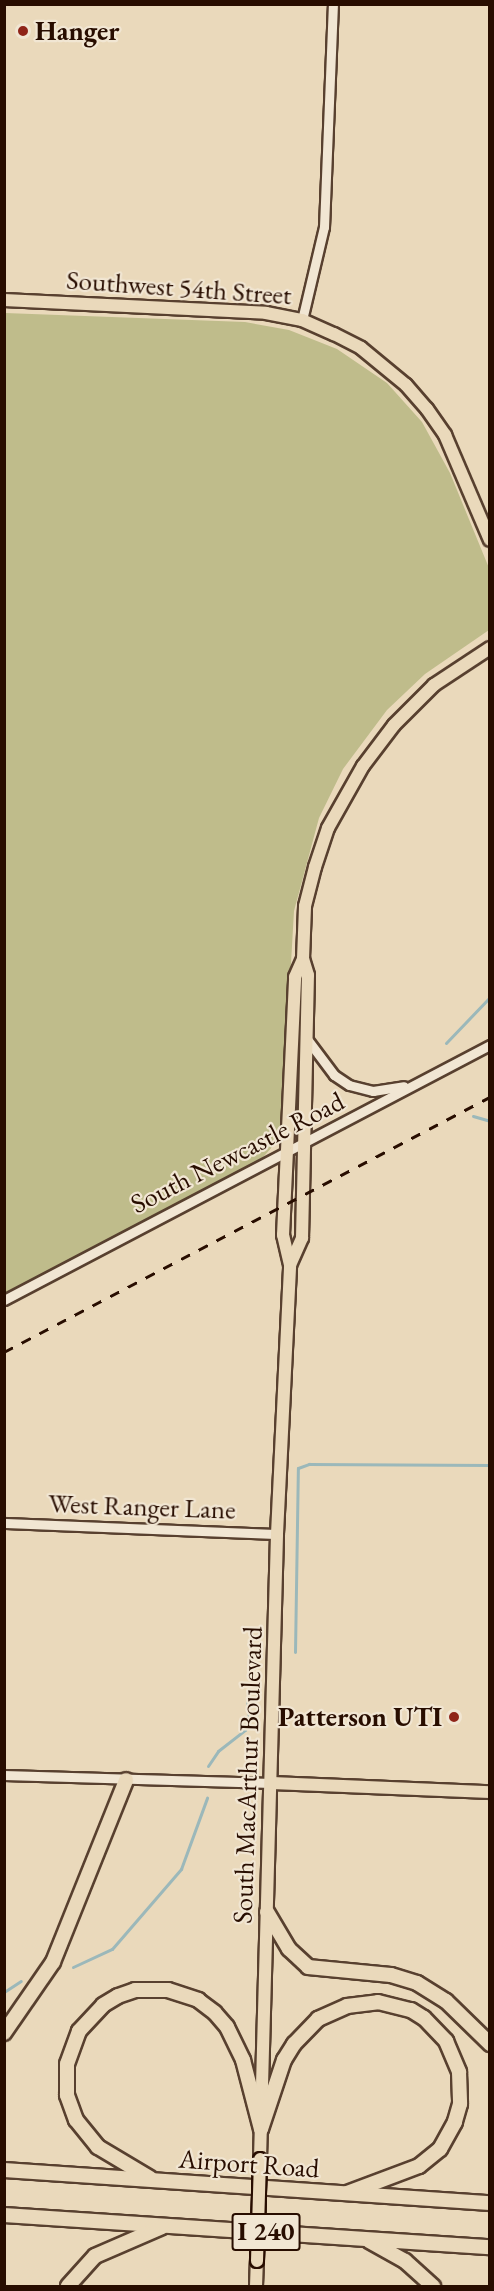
<!DOCTYPE html>
<html>
<head>
<meta charset="utf-8">
<style>
  body { margin:0 }
  #map { position:relative; width:494px; height:2291px; overflow:hidden; background:#ead9bb; font-family:"EB Garamond",serif }
  div>[style] { position:absolute }
  .green>* { inset:0; background:#bfbc8b }
  .stream>* { height:3px; margin:-1.5px; padding:0 1.5px; transform-origin:1.5px; border-radius:1.5px; background:#9bb8ba }
  .roads { filter:drop-shadow(2px 0 #58402f) drop-shadow(-2px 0 #58402f) drop-shadow(0 2px #58402f) drop-shadow(0 -2px #58402f) }
  .minor>* { height:9px; margin:-4.5px; padding:0 4.5px; transform-origin:4.5px; border-radius:4.5px; background:#f1e6d3 }
  .major>* { height:12px; margin:-6px; padding:0 6px; transform-origin:6px; border-radius:6px; background:#ead9bb }
  .highway>* { height:14px; margin:-7px; padding:0 7px; transform-origin:7px; border-radius:7px; background:#ead9bb }
  .rail>* { height:3px; margin-top:-1.5px; transform-origin:0; background:repeating-linear-gradient(90deg,#280d00 0 10px,transparent 0 20px) }
  .bridges { filter:drop-shadow(2px 0 #280d00) drop-shadow(-2px 0 #280d00) drop-shadow(0 2px #280d00) drop-shadow(0 -2px #280d00) }
  .major-bridge>* { height:12px; margin:-6px; padding:0 6px; transform-origin:6px; border-radius:6px; background:#ead9bb }
  .dots>* { width:16px; height:16px; translate:-50% -50%; box-sizing:border-box; border:3px solid #f1e6d3; border-radius:50% }
  span { translate:-50% -50%; white-space:nowrap; text-align:center; line-height:1.15; -webkit-text-stroke:4.5px #f1e6d3; paint-order:stroke }
  .shield-label span { padding:2px 4px; background:#f1e6d3; border:2px solid; border-radius:4px; -webkit-text-stroke-width:0 }
  .shield-label { font-size:26px; color:#280d00; font-weight:700 }
  .poi-label { font-size:27px; color:#280d00; font-weight:700 }
  .left { translate:0 -50%; text-align:left }
  .right { translate:-100% -50%; text-align:right }
  .street-label { font-size:27px; color:#280d00 }
  .frame { position:absolute; inset:0; border:6px solid #280d00; pointer-events:none }
</style>
</head>
<body>
<div id="map">
  <div class="green">
    <i style="clip-path:polygon(5px 313px,245px 322px,289px 330px,337px 349px,387px 383px,422px 422px,450px 473px,489px 568px,489px 630px,425px 674px,387px 710px,343px 769px,319px 818px,294px 911px,282px 1121px,273px 1146px,257px 1164px,5px 1296px)"></i>
  </div>
  <div class="stream">
    <i style="left:446px;top:1043px;width:64px;rotate:-46.3deg"></i>
    <i style="left:473px;top:1116px;width:18px;rotate:16deg"></i>
    <i style="left:295px;top:1652px;width:184px;rotate:-89.1deg"></i>
    <i style="left:298px;top:1468px;width:12px;rotate:-20deg"></i>
    <i style="left:309px;top:1464px;width:181px;rotate:0.3deg"></i>
    <i style="left:208px;top:1766px;width:18px;rotate:-56deg"></i>
    <i style="left:218px;top:1751px;width:34px;rotate:-38deg"></i>
    <i style="left:245px;top:1730px;width:13px;rotate:-72deg"></i>
    <i style="left:249px;top:1718px;width:18px;rotate:-96deg"></i>
    <i style="left:73px;top:1967px;width:43px;rotate:-24.8deg"></i>
    <i style="left:112px;top:1949px;width:106px;rotate:-49.2deg"></i>
    <i style="left:181px;top:1869px;width:76px;rotate:-69.9deg"></i>
    <i style="left:4px;top:1992px;width:20px;rotate:-33deg"></i>
  </div>
  <div class="roads">
    <div class="minor">
      <i style="left:302px;top:320px;width:96px;rotate:-76.7deg"></i>
      <i style="left:324px;top:227px;width:223px;rotate:-87.7deg"></i>
      <i style="left:307px;top:1039px;width:45px;rotate:53.1deg"></i>
      <i style="left:334px;top:1075px;width:18px;rotate:34deg"></i>
      <i style="left:349px;top:1085px;width:25px;rotate:14deg"></i>
      <i style="left:373px;top:1091px;width:31px;rotate:-9deg"></i>
      <i style="left:4px;top:1300px;width:549px;rotate:-27.69deg"></i>
      <i style="left:4px;top:1523px;width:273px;rotate:2.3deg"></i>
      <i style="left:4px;top:1775px;width:268px;rotate:1.7deg"></i>
    </div>
    <div class="major">
      <i style="left:4px;top:300px;width:262px;rotate:2.8deg"></i>
      <i style="left:266px;top:313px;width:37px;rotate:11deg"></i>
      <i style="left:302px;top:320px;width:35px;rotate:24deg"></i>
      <i style="left:334px;top:334px;width:30px;rotate:27deg"></i>
      <i style="left:361px;top:348px;width:58px;rotate:39.4deg"></i>
      <i style="left:406px;top:385px;width:32px;rotate:49deg"></i>
      <i style="left:427px;top:409px;width:32px;rotate:55deg"></i>
      <i style="left:445px;top:435px;width:114px;rotate:66.8deg"></i>
      <i style="left:290px;top:1265px;width:30px;rotate:-66deg"></i>
      <i style="left:302px;top:1238px;width:263px;rotate:-88.7deg"></i>
      <i style="left:308px;top:975px;width:17px;rotate:-107deg"></i>
      <i style="left:303px;top:959px;width:53px;rotate:-87.8deg"></i>
      <i style="left:305px;top:906px;width:40px;rotate:-75.6deg"></i>
      <i style="left:315px;top:867px;width:41px;rotate:-71.6deg"></i>
      <i style="left:328px;top:828px;width:71px;rotate:-60.6deg"></i>
      <i style="left:363px;top:766px;width:51px;rotate:-52.9deg"></i>
      <i style="left:394px;top:725px;width:57px;rotate:-45deg"></i>
      <i style="left:434px;top:685px;width:67px;rotate:-33.5deg"></i>
      <i style="left:272px;top:1783px;width:218px;rotate:2.4deg"></i>
      <i style="left:260px;top:2159px;width:625px;rotate:-88.44deg"></i>
      <i style="left:277px;top:1534px;width:269px;rotate:-87.2deg"></i>
      <i style="left:290px;top:1265px;width:31px;rotate:-103deg"></i>
      <i style="left:283px;top:1235px;width:258px;rotate:-87.3deg"></i>
      <i style="left:295px;top:977px;width:20px;rotate:-66deg"></i>
      <i style="left:256px;top:2286px;width:25px;rotate:-88deg"></i>
    </div>
    <div class="highway">
      <i style="left:267px;top:1912px;width:43px;rotate:59.3deg"></i>
      <i style="left:289px;top:1949px;width:26px;rotate:43deg"></i>
      <i style="left:308px;top:1967px;width:83px;rotate:5.5deg"></i>
      <i style="left:391px;top:1975px;width:27px;rotate:17deg"></i>
      <i style="left:417px;top:1983px;width:34px;rotate:32deg"></i>
      <i style="left:446px;top:2001px;width:62px;rotate:44.3deg"></i>
      <i style="left:4px;top:2033px;width:86px;rotate:-55.4deg"></i>
      <i style="left:53px;top:1962px;width:196px;rotate:-68.1deg"></i>
      <i style="left:261px;top:2129px;width:73px;rotate:-71.6deg"></i>
      <i style="left:284px;top:2060px;width:19px;rotate:-58deg"></i>
      <i style="left:294px;top:2044px;width:35px;rotate:-46deg"></i>
      <i style="left:318px;top:2019px;width:32px;rotate:-24deg"></i>
      <i style="left:347px;top:2006px;width:31px;rotate:-7deg"></i>
      <i style="left:378px;top:2002px;width:34px;rotate:14deg"></i>
      <i style="left:411px;top:2010px;width:15px;rotate:32deg"></i>
      <i style="left:424px;top:2018px;width:32px;rotate:46deg"></i>
      <i style="left:446px;top:2041px;width:34px;rotate:67deg"></i>
      <i style="left:459px;top:2072px;width:32px;rotate:88deg"></i>
      <i style="left:460px;top:2104px;width:19px;rotate:106deg"></i>
      <i style="left:455px;top:2122px;width:31px;rotate:119deg"></i>
      <i style="left:440px;top:2149px;width:27px;rotate:141deg"></i>
      <i style="left:419px;top:2166px;width:77px;rotate:159.4deg"></i>
      <i style="left:4px;top:2170px;width:487px;rotate:3.9deg"></i>
      <i style="left:150px;top:2178px;width:61px;rotate:-149.2deg"></i>
      <i style="left:98px;top:2147px;width:35px;rotate:-129deg"></i>
      <i style="left:76px;top:2120px;width:27px;rotate:-110deg"></i>
      <i style="left:67px;top:2095px;width:31px;rotate:-90deg"></i>
      <i style="left:67px;top:2064px;width:35px;rotate:-70deg"></i>
      <i style="left:79px;top:2031px;width:35px;rotate:-47deg"></i>
      <i style="left:103px;top:2005px;width:17px;rotate:-31deg"></i>
      <i style="left:118px;top:1996px;width:18px;rotate:-19deg"></i>
      <i style="left:135px;top:1990px;width:33px"></i>
      <i style="left:168px;top:1990px;width:32px;rotate:18deg"></i>
      <i style="left:198px;top:2000px;width:21px;rotate:37deg"></i>
      <i style="left:215px;top:2013px;width:18px;rotate:49deg"></i>
      <i style="left:227px;top:2027px;width:37px;rotate:64deg"></i>
      <i style="left:243px;top:2060px;width:71px;rotate:75.4deg"></i>
      <i style="left:4px;top:2215px;width:487px;rotate:3.8deg"></i>
      <i style="left:369px;top:2241px;width:41px;rotate:29.1deg"></i>
      <i style="left:405px;top:2261px;width:38px;rotate:42deg"></i>
      <i style="left:68px;top:2286px;width:40px;rotate:-48deg"></i>
      <i style="left:95px;top:2256px;width:73px;rotate:-23.4deg"></i>
    </div>
  </div>
  <div class="rail">
    <i style="left:4px;top:1352px;width:549px;rotate:-27.69deg"></i>
  </div>
  <div class="bridges">
    <div class="major-bridge">
      <i style="left:257px;top:2261px;width:102px;rotate:-88.3deg"></i>
    </div>
  </div>
  <div class="dots">
    <i style="left:23px;top:31px;background:#8f2418"></i>
    <i style="left:454px;top:1717px;background:#8f2418"></i>
  </div>
  <div class="shield-label">
    <span style="left:266px;top:2232px">I 240</span>
  </div>
  <div class="poi-label">
    <span class="left" style="left:35px;top:31px">Hanger</span>
    <span class="right" style="left:442px;top:1717px">Patterson UTI</span>
  </div>
  <div class="street-label">
    <span style="left:179px;top:287px;rotate:4deg">Southwest 54th Street</span>
    <span style="left:237px;top:1152px;rotate:-27deg">South Newcastle Road</span>
    <span style="left:142px;top:1506px;rotate:2deg">West Ranger Lane</span>
    <span style="left:247px;top:1775px;rotate:-88deg">South MacArthur Boulevard</span>
    <span style="left:249px;top:2163px;rotate:4deg">Airport Road</span>
  </div>
  <div class="frame"></div>
</div>
</body>
</html>
